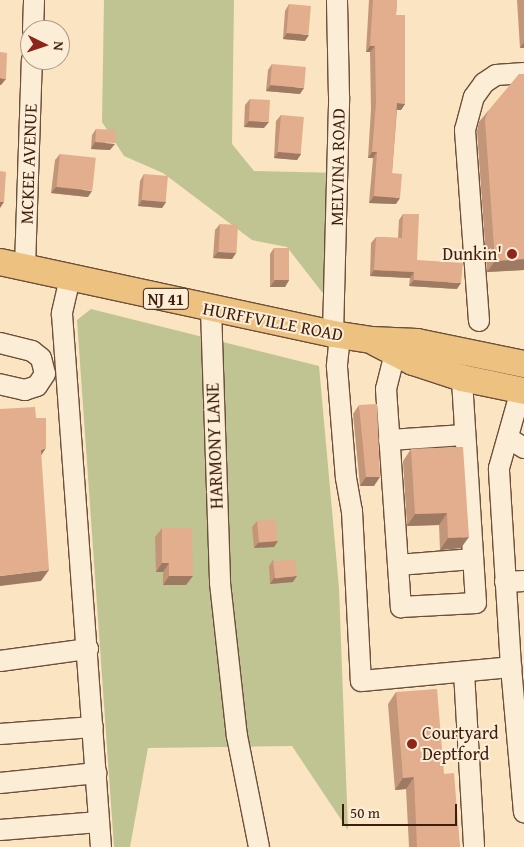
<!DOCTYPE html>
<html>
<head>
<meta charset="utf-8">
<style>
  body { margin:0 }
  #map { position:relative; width:524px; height:847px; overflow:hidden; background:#fae4c1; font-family:"Gentium Book Plus",serif }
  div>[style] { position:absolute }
  .green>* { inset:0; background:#c0c492 }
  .roads { filter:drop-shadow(1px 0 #6c4f3a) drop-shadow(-1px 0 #6c4f3a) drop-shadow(0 1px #6c4f3a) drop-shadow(0 -1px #6c4f3a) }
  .minor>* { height:20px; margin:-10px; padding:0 10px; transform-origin:10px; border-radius:10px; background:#fcedd7 }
  .major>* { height:26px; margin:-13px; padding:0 13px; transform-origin:13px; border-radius:13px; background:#edc280 }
  .wall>* { inset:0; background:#c39679 }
  .shaded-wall>* { inset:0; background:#9f7a63 }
  .building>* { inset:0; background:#e3ae8d; transform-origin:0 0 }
  .dots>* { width:14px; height:14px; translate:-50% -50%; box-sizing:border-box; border:2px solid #fcedd7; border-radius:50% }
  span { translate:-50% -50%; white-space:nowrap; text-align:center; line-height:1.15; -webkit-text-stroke:4px #fcedd7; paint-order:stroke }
  .shield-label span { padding:1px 4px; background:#fcedd7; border:1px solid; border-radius:4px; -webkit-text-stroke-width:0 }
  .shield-label { font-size:16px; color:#3d1d0d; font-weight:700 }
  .street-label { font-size:18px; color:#3d1d0d }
  .poi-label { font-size:18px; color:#3d1d0d }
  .right { translate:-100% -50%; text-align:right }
  .left { translate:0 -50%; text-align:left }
  .north { position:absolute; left:20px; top:20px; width:50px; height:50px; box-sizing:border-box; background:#fcedd7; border:1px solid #b09a86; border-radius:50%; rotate:94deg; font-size:14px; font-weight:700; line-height:20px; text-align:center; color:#3d1d0d }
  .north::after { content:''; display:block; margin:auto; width:18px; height:22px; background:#8f2418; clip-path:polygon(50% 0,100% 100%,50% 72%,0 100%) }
  .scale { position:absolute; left:342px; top:804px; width:115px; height:22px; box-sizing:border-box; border:2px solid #3d1d0d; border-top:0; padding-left:6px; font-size:15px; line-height:18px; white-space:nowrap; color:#3d1d0d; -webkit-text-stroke:4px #fcedd7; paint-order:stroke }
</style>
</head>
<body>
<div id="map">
  <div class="green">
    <i style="clip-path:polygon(104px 0,234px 0,232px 144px,254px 171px,340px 173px,325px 296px,287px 247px,252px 240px,163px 173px,124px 156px,102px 122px)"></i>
    <i style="clip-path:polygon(91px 309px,319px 366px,339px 588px,348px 830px,292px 746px,148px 748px,130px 847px,114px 847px,77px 320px)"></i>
  </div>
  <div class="roads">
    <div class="minor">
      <i style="left:33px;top:30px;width:30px;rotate:-88deg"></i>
      <i style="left:25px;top:267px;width:207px;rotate:-88.1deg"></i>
      <i style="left:70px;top:278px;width:37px;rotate:103deg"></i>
      <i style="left:62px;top:314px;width:534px;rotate:85.82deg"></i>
      <i style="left:211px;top:309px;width:274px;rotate:88.1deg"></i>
      <i style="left:220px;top:583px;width:154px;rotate:83.7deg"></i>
      <i style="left:237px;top:736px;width:113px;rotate:78.8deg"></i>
      <i style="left:479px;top:321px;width:192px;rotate:-94.2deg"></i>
      <i style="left:465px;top:130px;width:34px;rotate:-75deg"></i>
      <i style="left:474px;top:97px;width:17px;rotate:-54deg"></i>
      <i style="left:484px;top:83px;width:14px;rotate:-34deg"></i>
      <i style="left:496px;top:75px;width:28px;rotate:-4deg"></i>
      <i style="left:333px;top:334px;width:237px;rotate:-88.5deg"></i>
      <i style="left:339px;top:97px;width:97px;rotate:-91.2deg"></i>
      <i style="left:340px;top:336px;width:31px;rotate:96deg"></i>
      <i style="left:337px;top:367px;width:111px;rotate:85.4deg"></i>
      <i style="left:346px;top:478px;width:34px;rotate:80deg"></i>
      <i style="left:352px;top:511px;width:170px;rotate:87deg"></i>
      <i style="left:361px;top:681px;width:151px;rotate:-5.3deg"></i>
      <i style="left:511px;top:667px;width:199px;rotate:-93.5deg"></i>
      <i style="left:499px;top:468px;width:81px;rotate:-74.2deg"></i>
      <i style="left:0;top:343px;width:33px;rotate:14deg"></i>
      <i style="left:32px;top:351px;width:11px;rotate:38deg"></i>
      <i style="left:41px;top:358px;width:16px;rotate:76deg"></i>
      <i style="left:45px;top:374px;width:14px;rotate:124deg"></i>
      <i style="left:37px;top:386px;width:13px;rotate:162deg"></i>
      <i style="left:25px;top:390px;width:26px;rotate:-167deg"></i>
      <i style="left:395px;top:353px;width:37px;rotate:104deg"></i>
      <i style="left:386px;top:389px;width:219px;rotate:86.1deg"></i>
      <i style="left:401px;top:607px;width:75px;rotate:-3.1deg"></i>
      <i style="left:476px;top:603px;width:225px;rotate:-93.6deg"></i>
      <i style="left:508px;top:438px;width:19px;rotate:32deg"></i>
      <i style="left:389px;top:440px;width:76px;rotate:-3.8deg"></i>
      <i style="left:398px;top:565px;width:75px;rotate:-4.6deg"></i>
      <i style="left:505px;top:582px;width:19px;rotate:-3deg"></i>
      <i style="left:0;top:661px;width:89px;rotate:-7.8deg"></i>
      <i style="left:511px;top:667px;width:146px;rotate:84.9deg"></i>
      <i style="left:464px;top:672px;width:175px;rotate:86.7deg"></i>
      <i style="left:0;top:734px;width:93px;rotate:-4.3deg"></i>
      <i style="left:0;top:783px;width:97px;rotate:-5.9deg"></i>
      <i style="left:0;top:830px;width:99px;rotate:-4.6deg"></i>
    </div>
    <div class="major">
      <i style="left:0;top:262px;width:341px;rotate:12.2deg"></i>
      <i style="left:333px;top:334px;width:38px;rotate:9deg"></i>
      <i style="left:371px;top:340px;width:46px;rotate:2.5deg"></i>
      <i style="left:417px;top:342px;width:109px;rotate:11.6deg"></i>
      <i style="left:376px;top:343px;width:42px;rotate:27.2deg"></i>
      <i style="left:413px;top:362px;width:52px;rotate:18.1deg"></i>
      <i style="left:462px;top:378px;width:63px;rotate:11.8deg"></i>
    </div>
  </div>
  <div class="wall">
    <i style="clip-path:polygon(369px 0,397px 0,396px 15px,405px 104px,401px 110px,397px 110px,392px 173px,396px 204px,369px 203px,373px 158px,368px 158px,371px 109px,370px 52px,366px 52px)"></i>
    <i style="clip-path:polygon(517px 0,524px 0,524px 48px,520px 48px)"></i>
    <i style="clip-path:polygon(289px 4px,305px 41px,283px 39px,285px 11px)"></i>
    <i style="clip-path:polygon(272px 64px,300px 94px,266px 91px,268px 70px)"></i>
    <i style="clip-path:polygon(250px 99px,264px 128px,244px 127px,245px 105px)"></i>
    <i style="clip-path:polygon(488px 111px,524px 270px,487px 272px,477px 131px,479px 122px)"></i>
    <i style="clip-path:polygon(281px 115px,301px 154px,297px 160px,274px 158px,276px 121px)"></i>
    <i style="clip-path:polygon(96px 129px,110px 150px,91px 149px,92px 135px)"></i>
    <i style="clip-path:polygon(60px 154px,88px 197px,51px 193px,55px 160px)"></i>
    <i style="clip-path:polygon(144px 174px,166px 202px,162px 208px,138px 206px,140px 181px)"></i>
    <i style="clip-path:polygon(403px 214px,417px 260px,457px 289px,409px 286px,410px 278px,370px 276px,371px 243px,376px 237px,398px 238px,399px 220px)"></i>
    <i style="clip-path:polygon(220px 224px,236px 253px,232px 259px,213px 258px,215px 230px)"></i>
    <i style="clip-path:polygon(274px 248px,289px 280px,285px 287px,270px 287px,270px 254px)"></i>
    <i style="clip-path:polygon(359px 405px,374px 486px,360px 486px,353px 414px)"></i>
    <i style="clip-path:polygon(463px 447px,461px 548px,440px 550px,439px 525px,407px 526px,403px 461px,411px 449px)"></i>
    <i style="clip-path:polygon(257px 521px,278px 541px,274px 547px,254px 548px,252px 527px)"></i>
    <i style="clip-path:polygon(162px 528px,186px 585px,163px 585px,163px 572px,156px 572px,155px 537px)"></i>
    <i style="clip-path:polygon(273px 560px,293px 582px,270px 584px,269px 566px)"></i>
    <i style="clip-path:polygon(396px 692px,444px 774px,460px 847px,409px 847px,406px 789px,395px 790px,388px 704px)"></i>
  </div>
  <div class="shaded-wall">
    <i style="clip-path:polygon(287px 33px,309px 35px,305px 41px,283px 39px)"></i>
    <i style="clip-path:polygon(524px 42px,524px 48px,520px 48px)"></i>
    <i style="clip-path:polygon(370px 46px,375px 46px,370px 52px,366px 52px)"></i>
    <i style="clip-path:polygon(0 78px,6px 79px,1px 85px,0 85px)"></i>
    <i style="clip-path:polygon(271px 85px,304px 88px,300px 94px,266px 91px)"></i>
    <i style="clip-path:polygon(397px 103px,405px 104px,401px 110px,393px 110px)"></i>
    <i style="clip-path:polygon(249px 121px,269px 122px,264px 128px,244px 127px)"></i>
    <i style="clip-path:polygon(95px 142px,115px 144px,110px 150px,91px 149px)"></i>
    <i style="clip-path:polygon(278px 152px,301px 154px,297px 160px,274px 158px)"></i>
    <i style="clip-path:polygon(372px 152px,377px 152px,373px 158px,368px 158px)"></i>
    <i style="clip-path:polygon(56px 187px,92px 191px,88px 197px,51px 193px)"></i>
    <i style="clip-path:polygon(374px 196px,400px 198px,396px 204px,369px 203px)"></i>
    <i style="clip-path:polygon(142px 200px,166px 202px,162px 208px,138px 206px)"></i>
    <i style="clip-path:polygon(0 202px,4px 202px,0 208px)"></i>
    <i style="clip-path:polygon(218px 252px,236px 253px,232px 259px,213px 258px)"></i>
    <i style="clip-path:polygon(524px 259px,524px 270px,487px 272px,495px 261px)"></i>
    <i style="clip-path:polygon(374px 270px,414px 272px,410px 278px,370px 276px)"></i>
    <i style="clip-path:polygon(275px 280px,289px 280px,285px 287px,270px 287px)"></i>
    <i style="clip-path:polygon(414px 280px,461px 283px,457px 289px,409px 286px)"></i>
    <i style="clip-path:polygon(46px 448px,38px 460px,41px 450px)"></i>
    <i style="clip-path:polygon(366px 477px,380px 477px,374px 486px,360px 486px)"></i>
    <i style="clip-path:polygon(447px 513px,439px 525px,407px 526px,415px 514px)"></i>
    <i style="clip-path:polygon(469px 537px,461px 548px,440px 550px,448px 538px)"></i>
    <i style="clip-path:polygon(278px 541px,274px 547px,254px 548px,259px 542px)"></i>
    <i style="clip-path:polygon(162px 563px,169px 563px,163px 572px,156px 572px)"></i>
    <i style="clip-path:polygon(49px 570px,41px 581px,0 586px,0 576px)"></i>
    <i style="clip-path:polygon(169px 576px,193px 576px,186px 585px,163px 585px)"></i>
    <i style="clip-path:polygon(297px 576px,293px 582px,270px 584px,274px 578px)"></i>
    <i style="clip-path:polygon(414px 777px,406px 789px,395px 790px,403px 778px)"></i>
  </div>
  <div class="building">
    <i style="clip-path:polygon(373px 0,397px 0,396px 15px,405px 15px,405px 104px,397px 103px,392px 173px,402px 174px,400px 198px,374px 196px,377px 152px,372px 152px,376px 103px,375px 46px,370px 46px)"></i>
    <i style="left:289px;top:4px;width:22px;height:29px;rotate:5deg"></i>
    <i style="clip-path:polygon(0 52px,7px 53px,6px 79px,0 78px)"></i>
    <i style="left:272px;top:64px;width:34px;height:21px;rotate:5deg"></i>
    <i style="clip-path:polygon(519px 74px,524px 74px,524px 259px,495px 261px,485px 120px,488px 111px)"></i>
    <i style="left:250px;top:99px;width:20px;height:22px;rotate:3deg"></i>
    <i style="left:281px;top:115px;width:23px;height:37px;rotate:5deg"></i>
    <i style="left:96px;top:129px;width:20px;height:13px;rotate:3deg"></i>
    <i style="left:60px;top:154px;width:36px;height:33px;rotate:6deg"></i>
    <i style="clip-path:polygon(0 171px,6px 172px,4px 202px,0 202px)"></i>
    <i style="left:144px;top:174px;width:24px;height:26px;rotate:5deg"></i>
    <i style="clip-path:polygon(403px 214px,419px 214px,417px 260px,463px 263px,461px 283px,414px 280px,414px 272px,374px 270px,376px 237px,402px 238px)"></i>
    <i style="left:220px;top:224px;width:18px;height:28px;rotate:3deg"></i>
    <i style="left:274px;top:248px;width:15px;height:32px"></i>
    <i style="clip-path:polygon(377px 404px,380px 477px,366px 477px,359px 405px)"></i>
    <i style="clip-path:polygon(35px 407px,36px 418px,46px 418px,46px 448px,41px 450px,49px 570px,0 576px,0 409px)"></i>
    <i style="clip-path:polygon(463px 447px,469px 537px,448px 538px,447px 513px,415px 514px,411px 449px)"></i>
    <i style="left:276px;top:519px;width:22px;height:19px;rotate:85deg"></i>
    <i style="clip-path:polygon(162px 528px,192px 528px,193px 576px,169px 576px,169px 563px,162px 563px)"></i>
    <i style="left:295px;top:559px;width:17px;height:22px;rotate:83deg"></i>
    <i style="clip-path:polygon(437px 689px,444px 774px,454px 773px,460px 847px,417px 847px,414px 777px,403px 778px,396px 692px)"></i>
  </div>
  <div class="dots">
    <i style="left:512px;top:254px;background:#8f2418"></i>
    <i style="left:412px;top:744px;background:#8f2418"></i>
  </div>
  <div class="shield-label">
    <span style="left:166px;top:299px">NJ 41</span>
  </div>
  <div class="street-label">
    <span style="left:29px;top:164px;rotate:-88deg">MCKEE AVENUE</span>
    <span style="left:338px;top:167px;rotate:-89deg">MELVINA ROAD</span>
    <span style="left:273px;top:322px;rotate:11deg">HURFFVILLE ROAD</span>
    <span style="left:215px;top:446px;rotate:-92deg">HARMONY LANE</span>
  </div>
  <div class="poi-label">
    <span class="right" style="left:502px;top:254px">Dunkin'</span>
    <span class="left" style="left:422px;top:744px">Courtyard<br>Deptford</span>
  </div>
  <div class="north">N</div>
  <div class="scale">50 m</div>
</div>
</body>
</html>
